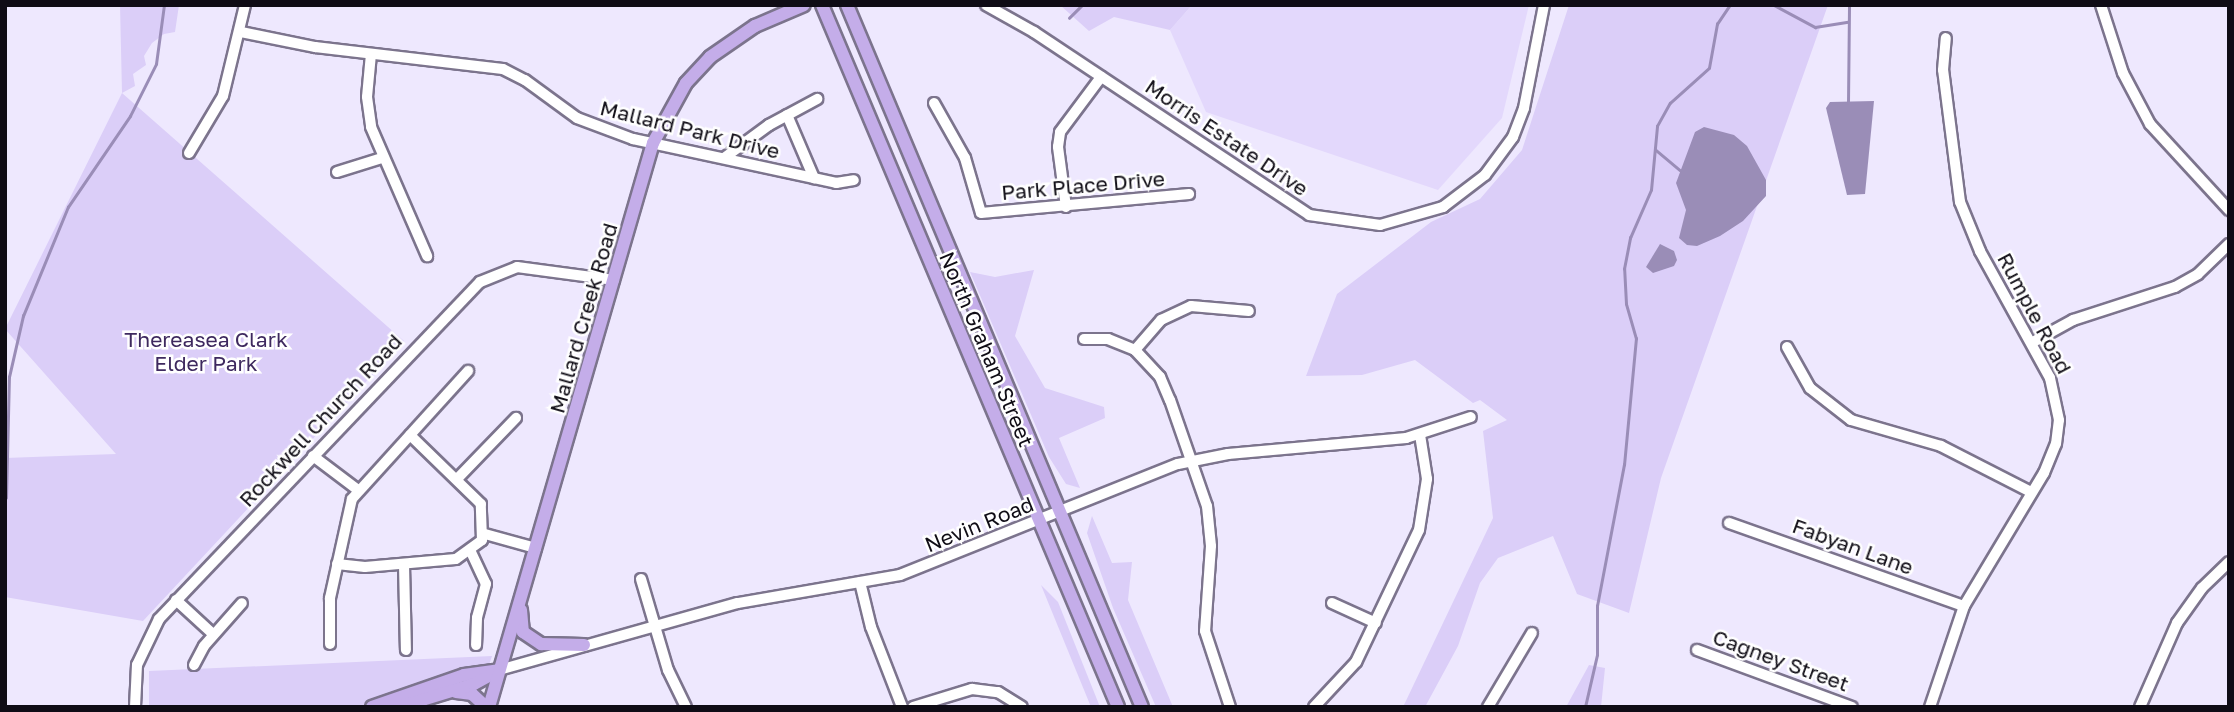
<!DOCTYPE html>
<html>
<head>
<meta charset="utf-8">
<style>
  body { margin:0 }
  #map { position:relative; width:2234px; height:712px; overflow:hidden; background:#eee8fe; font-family:"Golos Text",sans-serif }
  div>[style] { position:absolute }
  .built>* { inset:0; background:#e3d8fc }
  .green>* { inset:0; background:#dbcef8 }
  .water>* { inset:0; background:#9a8db7 }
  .stream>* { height:2.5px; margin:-1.25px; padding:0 1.25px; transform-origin:1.25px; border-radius:1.25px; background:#9a8db7 }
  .roads { filter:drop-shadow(2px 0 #7c748d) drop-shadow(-2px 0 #7c748d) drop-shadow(0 2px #7c748d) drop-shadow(0 -2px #7c748d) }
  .minor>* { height:10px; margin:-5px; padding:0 5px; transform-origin:5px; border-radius:5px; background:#fff }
  .major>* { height:12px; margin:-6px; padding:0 6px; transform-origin:6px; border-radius:6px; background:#c4ade9 }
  span { translate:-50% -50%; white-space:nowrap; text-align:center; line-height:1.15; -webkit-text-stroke:5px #fff; paint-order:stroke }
  .street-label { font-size:21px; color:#0f0c15 }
  .park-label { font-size:21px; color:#3e295f }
  .frame { position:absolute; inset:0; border:7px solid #0f0c15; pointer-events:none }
</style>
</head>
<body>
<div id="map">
  <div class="built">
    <i style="clip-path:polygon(1192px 5px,1529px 5px,1502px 118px,1438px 190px,1206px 112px,1170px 30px)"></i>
  </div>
  <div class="green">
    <i style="clip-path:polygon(120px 5px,179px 5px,175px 32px,164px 34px,152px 43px,144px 56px,146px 65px,133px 74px,135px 86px,122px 93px,404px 341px,143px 621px,5px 597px,5px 458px,116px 454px,5px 329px,122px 93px)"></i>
    <i style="clip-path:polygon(1060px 5px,1192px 5px,1170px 30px,1114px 17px,1089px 31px)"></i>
    <i style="clip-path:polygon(1569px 5px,1828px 5px,1661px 478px,1629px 613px,1577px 594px,1553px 536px,1498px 558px,1480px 583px,1458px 646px,1425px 707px,1403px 707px,1493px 518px,1483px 431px,1507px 420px,1480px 400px,1473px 403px,1415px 360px,1362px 375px,1306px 376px,1337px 294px,1431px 222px,1480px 199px,1522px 150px)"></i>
    <i style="clip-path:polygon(1034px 270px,1015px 336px,1045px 388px,1104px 407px,1105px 418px,1059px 438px,1080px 488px,1066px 484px,1049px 457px,970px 272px,995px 277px)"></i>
    <i style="clip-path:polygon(1092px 516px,1112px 563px,1132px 562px,1128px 600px,1173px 707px,1156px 707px,1113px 608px,1087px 533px)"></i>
    <i style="clip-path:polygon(1041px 585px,1058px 602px,1100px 707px,1091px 707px)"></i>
    <i style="clip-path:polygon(492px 656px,489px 665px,413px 685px,363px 707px,149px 707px,149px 671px)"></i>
    <i style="clip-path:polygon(1589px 665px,1605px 668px,1601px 707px,1566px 707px)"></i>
  </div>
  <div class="water">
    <i style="clip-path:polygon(1874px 101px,1865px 194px,1847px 195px,1826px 108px,1830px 102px)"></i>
    <i style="clip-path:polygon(1704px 127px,1734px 135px,1747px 146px,1766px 180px,1766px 196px,1743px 221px,1720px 236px,1697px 246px,1687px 245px,1679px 238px,1686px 210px,1676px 183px,1695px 132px)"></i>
    <i style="clip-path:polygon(1660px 244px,1674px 251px,1677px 260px,1674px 266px,1653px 273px,1646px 267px)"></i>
  </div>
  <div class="stream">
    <i style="left:1774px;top:5px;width:47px;rotate:28.2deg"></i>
    <i style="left:1815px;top:27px;width:33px;rotate:-9deg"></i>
    <i style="left:1069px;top:18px;width:18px;rotate:-45deg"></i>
    <i style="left:1848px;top:103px;width:98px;rotate:-89.4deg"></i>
    <i style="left:1656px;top:150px;width:31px;rotate:40deg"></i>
    <i style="left:6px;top:498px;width:121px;rotate:-88.6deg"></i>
    <i style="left:9px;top:377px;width:63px;rotate:-77.1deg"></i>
    <i style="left:23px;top:316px;width:118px;rotate:-67.6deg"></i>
    <i style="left:68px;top:207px;width:110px;rotate:-55.7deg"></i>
    <i style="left:130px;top:116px;width:58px;rotate:-63.4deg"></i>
    <i style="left:156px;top:64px;width:60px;rotate:-82.3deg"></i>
    <i style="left:1585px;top:707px;width:53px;rotate:-77deg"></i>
    <i style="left:1597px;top:655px;width:49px;rotate:-90deg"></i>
    <i style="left:1597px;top:606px;width:144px;rotate:-79.2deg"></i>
    <i style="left:1624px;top:465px;width:127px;rotate:-84.6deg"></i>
    <i style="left:1636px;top:339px;width:36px;rotate:-106deg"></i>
    <i style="left:1626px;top:304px;width:35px;rotate:-93deg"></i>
    <i style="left:1624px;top:269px;width:32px;rotate:-79deg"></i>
    <i style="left:1630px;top:238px;width:52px;rotate:-66.4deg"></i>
    <i style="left:1651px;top:190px;width:64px;rotate:-84.6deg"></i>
    <i style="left:1657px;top:126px;width:26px;rotate:-61deg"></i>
    <i style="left:1670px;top:103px;width:52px;rotate:-41.9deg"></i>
    <i style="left:1709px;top:68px;width:45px;rotate:-79.7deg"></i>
    <i style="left:1717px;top:24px;width:23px;rotate:-56deg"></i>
  </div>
  <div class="roads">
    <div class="minor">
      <i style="left:986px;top:5px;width:55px;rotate:29.4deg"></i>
      <i style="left:1034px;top:32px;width:330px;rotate:33.6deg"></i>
      <i style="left:1309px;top:215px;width:72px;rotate:8deg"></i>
      <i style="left:1380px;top:225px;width:66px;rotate:-15.9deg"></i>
      <i style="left:1443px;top:207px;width:53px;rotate:-37.3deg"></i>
      <i style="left:1485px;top:175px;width:47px;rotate:-53.6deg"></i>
      <i style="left:1513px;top:137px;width:31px;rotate:-69deg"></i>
      <i style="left:1524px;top:108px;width:105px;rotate:-79deg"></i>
      <i style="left:2101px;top:5px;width:71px;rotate:72.1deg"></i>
      <i style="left:2123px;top:73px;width:58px;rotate:62.1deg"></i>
      <i style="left:2150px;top:124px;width:117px;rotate:47.4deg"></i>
      <i style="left:241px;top:32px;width:76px;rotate:11.5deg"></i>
      <i style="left:315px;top:47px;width:189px;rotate:6.7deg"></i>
      <i style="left:503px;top:69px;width:25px;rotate:27deg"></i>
      <i style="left:525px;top:80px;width:64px;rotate:36.2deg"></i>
      <i style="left:577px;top:118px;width:60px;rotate:20.6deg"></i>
      <i style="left:633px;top:139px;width:208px;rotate:12.2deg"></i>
      <i style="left:836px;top:183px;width:18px;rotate:-9deg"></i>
      <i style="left:371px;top:54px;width:43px;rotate:95.3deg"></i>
      <i style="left:367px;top:97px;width:30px;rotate:82deg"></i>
      <i style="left:371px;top:127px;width:141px;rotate:66.5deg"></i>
      <i style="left:934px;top:103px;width:63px;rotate:60.6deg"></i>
      <i style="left:965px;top:158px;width:57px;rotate:73.8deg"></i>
      <i style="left:981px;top:213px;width:209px;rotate:-5.2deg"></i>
      <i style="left:787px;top:115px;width:69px;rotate:66.8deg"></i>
      <i style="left:189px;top:153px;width:66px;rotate:-59.2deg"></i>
      <i style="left:223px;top:96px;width:94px;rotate:-76.4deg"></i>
      <i style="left:724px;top:158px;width:56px;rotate:-36.3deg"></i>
      <i style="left:769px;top:125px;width:55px;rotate:-28.4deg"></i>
      <i style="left:337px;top:172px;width:47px;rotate:-17.3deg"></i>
      <i style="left:1066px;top:207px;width:61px;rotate:-97.6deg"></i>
      <i style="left:1058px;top:147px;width:15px;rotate:-82deg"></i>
      <i style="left:1060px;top:132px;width:69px;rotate:-53.3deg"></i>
      <i style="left:1084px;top:339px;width:24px"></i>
      <i style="left:1108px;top:339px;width:29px;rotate:22deg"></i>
      <i style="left:1135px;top:350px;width:37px;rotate:47deg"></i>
      <i style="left:1160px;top:377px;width:25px;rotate:67deg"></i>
      <i style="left:1170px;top:400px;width:112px;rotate:70.8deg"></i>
      <i style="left:1207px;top:506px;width:40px;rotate:84.3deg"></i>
      <i style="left:1211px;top:546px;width:85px;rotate:94deg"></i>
      <i style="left:1205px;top:631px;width:80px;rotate:71.8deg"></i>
      <i style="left:2033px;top:342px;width:46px;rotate:-28.8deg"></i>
      <i style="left:2073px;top:320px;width:107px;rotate:-17.9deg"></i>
      <i style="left:2175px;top:287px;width:26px;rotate:-29deg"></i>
      <i style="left:2198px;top:274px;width:43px;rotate:-44.1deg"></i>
      <i style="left:1787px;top:347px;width:47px;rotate:60.7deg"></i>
      <i style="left:1810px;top:388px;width:52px;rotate:38deg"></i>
      <i style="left:1851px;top:420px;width:94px;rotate:16.1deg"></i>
      <i style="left:1941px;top:446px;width:101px;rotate:27.1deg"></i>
      <i style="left:1135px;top:350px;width:40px;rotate:-49deg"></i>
      <i style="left:1161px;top:320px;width:33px;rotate:-25deg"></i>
      <i style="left:1191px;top:306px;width:58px;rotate:4.9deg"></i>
      <i style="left:313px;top:456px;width:56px;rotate:37.1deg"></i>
      <i style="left:457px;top:479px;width:85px;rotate:-46deg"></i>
      <i style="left:1729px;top:523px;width:249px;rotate:19.5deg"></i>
      <i style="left:485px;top:534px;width:53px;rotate:15.4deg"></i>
      <i style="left:471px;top:552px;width:35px;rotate:65deg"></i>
      <i style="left:486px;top:584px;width:35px;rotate:105deg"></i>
      <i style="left:477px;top:618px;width:27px;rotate:92deg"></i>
      <i style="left:337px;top:564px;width:28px;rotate:6deg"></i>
      <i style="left:365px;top:567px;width:91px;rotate:-5deg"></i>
      <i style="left:456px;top:559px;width:32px;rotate:-36deg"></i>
      <i style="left:482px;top:540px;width:36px;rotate:-92deg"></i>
      <i style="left:481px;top:504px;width:99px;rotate:-135.8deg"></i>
      <i style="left:404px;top:565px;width:85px;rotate:88.7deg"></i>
      <i style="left:641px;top:579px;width:95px;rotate:73.5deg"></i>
      <i style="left:668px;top:670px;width:41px;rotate:64.1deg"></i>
      <i style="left:860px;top:582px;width:46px;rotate:76.3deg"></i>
      <i style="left:871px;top:627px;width:86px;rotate:68.8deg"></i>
      <i style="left:176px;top:600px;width:50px;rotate:42.6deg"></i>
      <i style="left:1332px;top:603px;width:48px;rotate:24.4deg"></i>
      <i style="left:330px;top:644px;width:46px;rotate:-90deg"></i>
      <i style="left:330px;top:598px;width:101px;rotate:-77.5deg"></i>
      <i style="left:352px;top:499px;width:173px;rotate:-47.8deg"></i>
      <i style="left:1697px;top:650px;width:165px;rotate:20.2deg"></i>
      <i style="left:194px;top:665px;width:21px;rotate:-62deg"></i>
      <i style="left:204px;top:646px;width:57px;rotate:-48.5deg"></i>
      <i style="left:499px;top:670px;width:248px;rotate:-15.7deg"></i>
      <i style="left:738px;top:603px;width:164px;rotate:-9.8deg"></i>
      <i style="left:900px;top:575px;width:299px;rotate:-21.8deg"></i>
      <i style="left:1178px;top:464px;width:51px;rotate:-11.3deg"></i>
      <i style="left:1228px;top:454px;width:179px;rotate:-5.1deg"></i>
      <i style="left:1406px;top:438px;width:68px;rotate:-17.9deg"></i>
      <i style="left:135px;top:707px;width:42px;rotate:-87.3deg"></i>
      <i style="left:137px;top:665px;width:51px;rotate:-64.4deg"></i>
      <i style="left:159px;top:619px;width:465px;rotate:-46.4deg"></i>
      <i style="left:480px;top:282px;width:40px;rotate:-22deg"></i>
      <i style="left:517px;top:267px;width:98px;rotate:7.6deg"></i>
      <i style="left:913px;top:707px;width:62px;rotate:-17deg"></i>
      <i style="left:972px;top:689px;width:26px;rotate:7deg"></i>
      <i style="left:998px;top:692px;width:28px;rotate:32deg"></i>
      <i style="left:1314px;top:707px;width:62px;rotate:-47deg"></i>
      <i style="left:1356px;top:662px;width:146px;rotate:-64.5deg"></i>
      <i style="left:1419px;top:530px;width:52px;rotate:-81.1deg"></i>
      <i style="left:1427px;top:479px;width:45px;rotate:-99deg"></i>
      <i style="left:1488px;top:707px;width:86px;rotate:-59.3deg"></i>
      <i style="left:1930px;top:707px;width:107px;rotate:-71.4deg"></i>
      <i style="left:1964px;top:606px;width:155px;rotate:-59deg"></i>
      <i style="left:2044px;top:473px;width:31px;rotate:-68deg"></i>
      <i style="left:2056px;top:444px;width:24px;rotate:-83deg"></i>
      <i style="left:2059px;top:420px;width:43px;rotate:-102.1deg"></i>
      <i style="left:2050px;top:378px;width:145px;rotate:-118.9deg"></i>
      <i style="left:1980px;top:251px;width:53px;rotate:-112.2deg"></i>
      <i style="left:1960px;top:202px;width:133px;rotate:-97.3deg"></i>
      <i style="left:1943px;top:70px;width:32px;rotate:-85deg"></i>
      <i style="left:2140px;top:707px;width:92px;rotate:-66.2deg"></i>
      <i style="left:2177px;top:623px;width:43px;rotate:-54.5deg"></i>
      <i style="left:2202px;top:588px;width:37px;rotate:-44deg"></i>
    </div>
    <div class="major">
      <i style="left:822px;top:5px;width:762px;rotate:67.14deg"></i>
      <i style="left:847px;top:5px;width:761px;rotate:67.21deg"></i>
      <i style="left:521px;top:610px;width:22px;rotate:85deg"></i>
      <i style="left:523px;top:632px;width:22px;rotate:34deg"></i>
      <i style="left:541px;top:644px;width:43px;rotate:1.3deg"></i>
      <i style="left:456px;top:692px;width:16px;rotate:7deg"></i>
      <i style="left:472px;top:694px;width:19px;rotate:43deg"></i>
      <i style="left:372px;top:707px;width:97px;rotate:-19.2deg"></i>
      <i style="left:464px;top:675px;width:35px;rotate:-8deg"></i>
      <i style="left:399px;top:707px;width:78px;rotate:-17deg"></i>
      <i style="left:474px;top:684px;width:25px;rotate:-29deg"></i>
      <i style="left:489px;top:707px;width:587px;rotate:-73.79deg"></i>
      <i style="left:653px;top:143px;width:68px;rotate:-61.2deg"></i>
      <i style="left:686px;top:83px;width:35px;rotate:-47deg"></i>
      <i style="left:710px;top:57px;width:55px;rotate:-34.6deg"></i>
      <i style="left:755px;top:26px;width:53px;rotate:-23.2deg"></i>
    </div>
  </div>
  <div class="street-label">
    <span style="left:690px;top:129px;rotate:14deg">Mallard Park Drive</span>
    <span style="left:1227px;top:137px;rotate:34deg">Morris Estate Drive</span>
    <span style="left:1083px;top:185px;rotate:-5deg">Park Place Drive</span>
    <span style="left:2035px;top:313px;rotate:62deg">Rumple Road</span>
    <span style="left:583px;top:318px;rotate:-74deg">Mallard Creek Road</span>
    <span style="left:987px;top:349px;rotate:67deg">North Graham Street</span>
    <span style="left:320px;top:420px;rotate:-47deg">Rockwell Church Road</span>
    <span style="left:979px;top:524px;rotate:-22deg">Nevin Road</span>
    <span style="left:1853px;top:546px;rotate:20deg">Fabyan Lane</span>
    <span style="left:1781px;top:660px;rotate:20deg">Cagney Street</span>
  </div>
  <div class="park-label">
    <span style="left:206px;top:351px">Thereasea Clark<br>Elder Park</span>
  </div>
  <div class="frame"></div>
</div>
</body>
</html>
